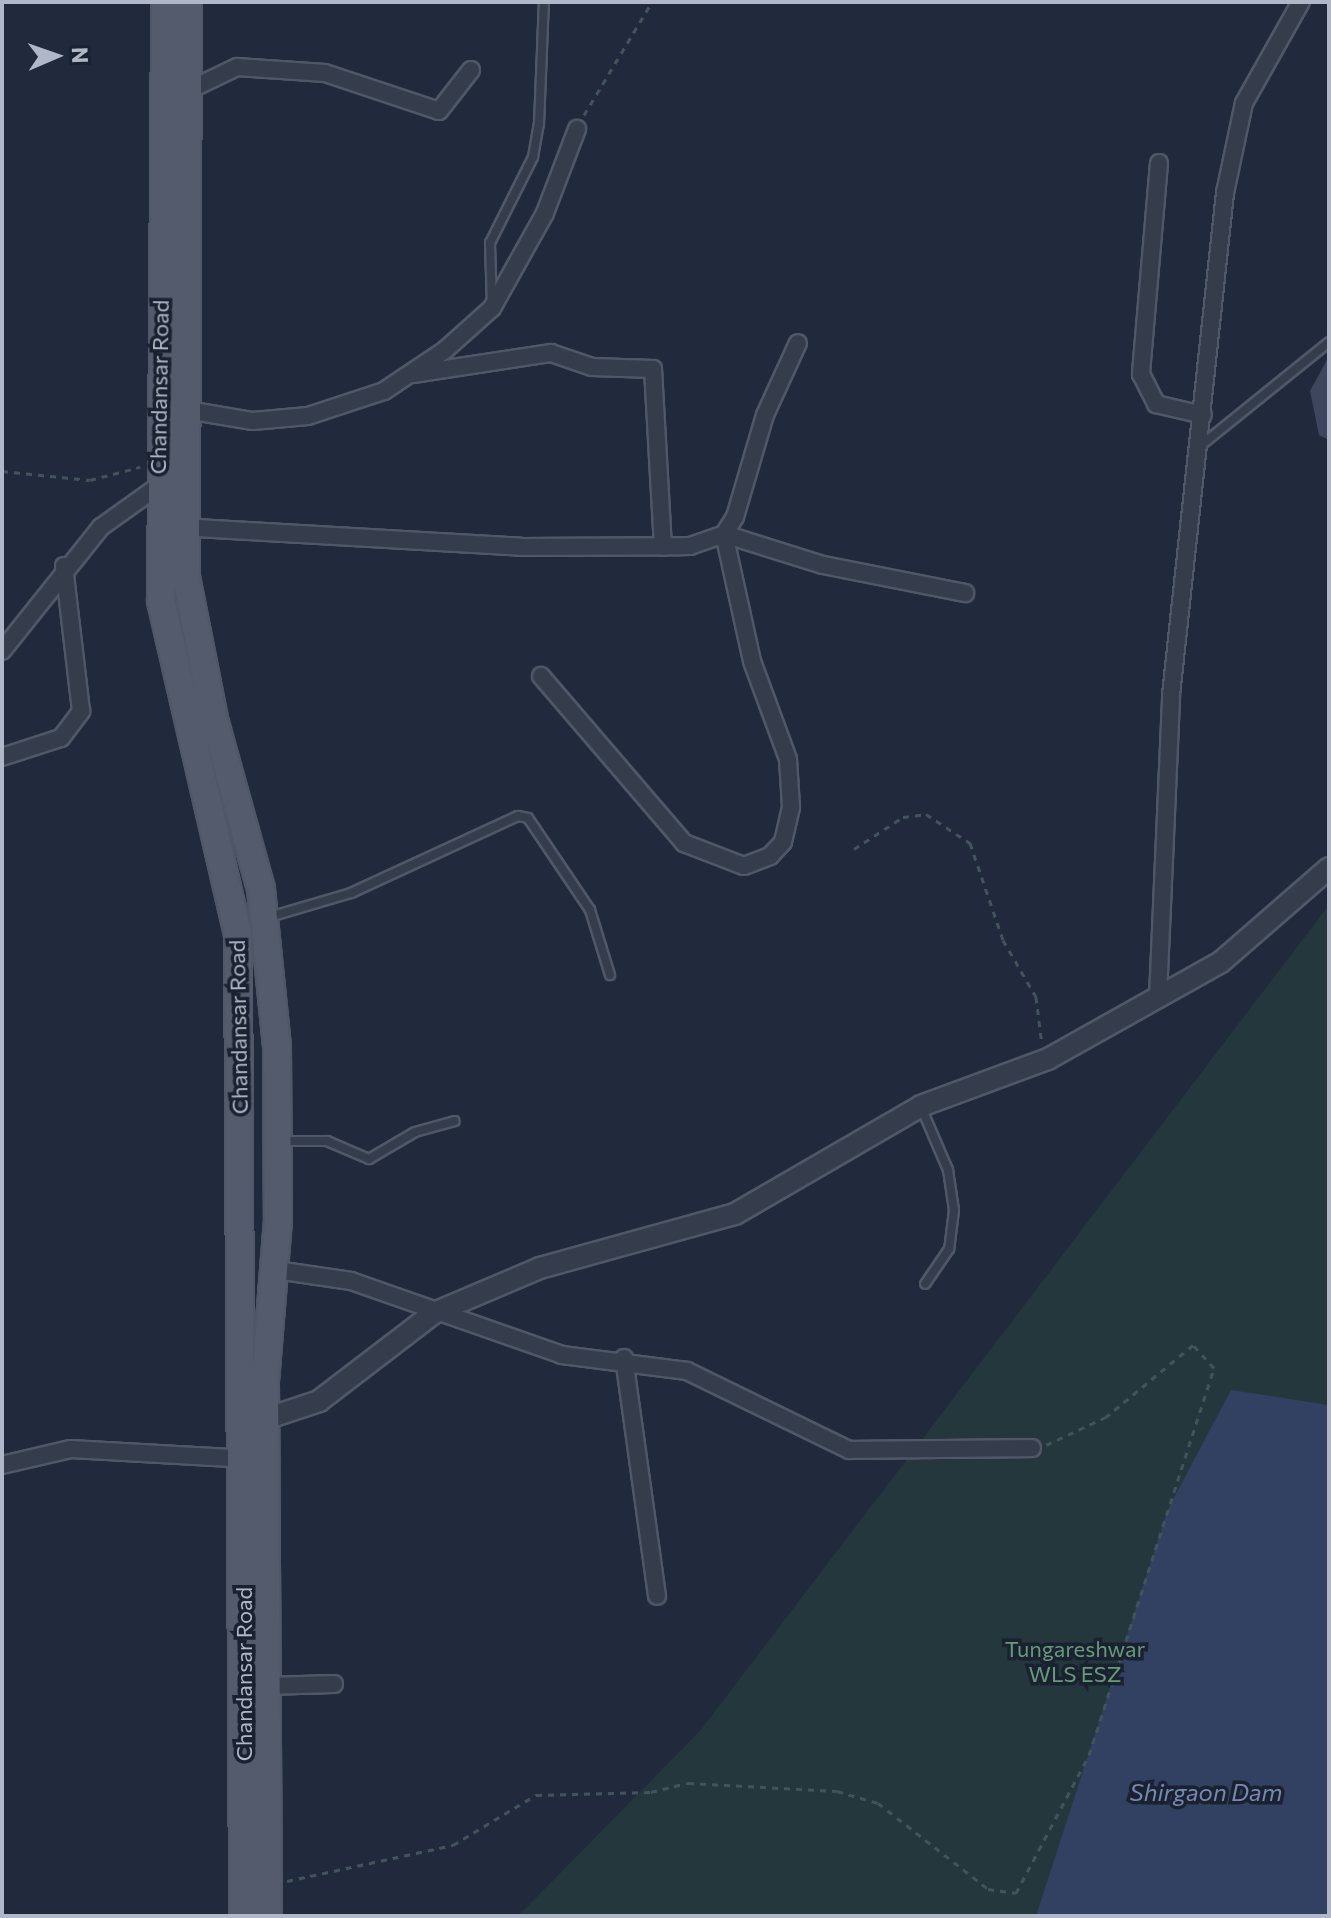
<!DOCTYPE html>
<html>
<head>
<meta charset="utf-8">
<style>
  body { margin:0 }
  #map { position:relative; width:1331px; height:1918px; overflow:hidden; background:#212a3c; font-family:Commissioner,sans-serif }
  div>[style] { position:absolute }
  .green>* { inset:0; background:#23373d }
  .water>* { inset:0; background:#324062 }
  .building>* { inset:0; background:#3d465c }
  .path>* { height:3px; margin-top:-1.5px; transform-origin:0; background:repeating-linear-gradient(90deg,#41545a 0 6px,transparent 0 12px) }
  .roads { filter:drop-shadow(2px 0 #505767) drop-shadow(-2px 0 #505767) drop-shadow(0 2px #505767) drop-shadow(0 -2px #505767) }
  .service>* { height:8px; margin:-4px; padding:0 4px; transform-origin:4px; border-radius:4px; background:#353c4c }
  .minor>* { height:16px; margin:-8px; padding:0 8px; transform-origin:8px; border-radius:8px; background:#353c4c }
  .tertiary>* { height:20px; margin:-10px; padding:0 10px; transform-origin:10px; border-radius:10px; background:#353c4c }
  .primary>* { height:26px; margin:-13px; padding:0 13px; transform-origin:13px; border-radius:13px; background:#535b6c }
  span { translate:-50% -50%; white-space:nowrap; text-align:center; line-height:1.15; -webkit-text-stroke:7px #1a2131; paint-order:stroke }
  .street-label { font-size:22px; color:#b0b7c8 }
  .park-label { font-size:22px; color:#669a78 }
  .water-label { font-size:24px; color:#7689b2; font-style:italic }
  .frame { position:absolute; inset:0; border:4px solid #b0b7c8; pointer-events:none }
  .north { position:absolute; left:16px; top:16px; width:80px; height:80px; -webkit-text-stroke:6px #1a2131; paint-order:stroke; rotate:88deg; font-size:22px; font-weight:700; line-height:32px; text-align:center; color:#b0b7c8 }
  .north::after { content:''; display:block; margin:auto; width:28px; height:36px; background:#b0b7c8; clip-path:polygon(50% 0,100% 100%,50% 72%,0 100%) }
</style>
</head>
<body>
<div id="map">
  <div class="green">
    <i style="clip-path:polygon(1329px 905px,1329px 1916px,518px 1916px,700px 1731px)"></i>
  </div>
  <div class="water">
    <i style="clip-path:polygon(1231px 1390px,1329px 1405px,1329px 1916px,1036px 1916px,1168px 1509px)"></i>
  </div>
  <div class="building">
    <i style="clip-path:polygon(1329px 356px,1329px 440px,1319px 435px,1310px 391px)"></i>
  </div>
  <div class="path">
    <i style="left:584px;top:115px;width:132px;rotate:-59deg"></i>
    <i style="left:2px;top:471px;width:88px;rotate:5.8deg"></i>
    <i style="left:90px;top:480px;width:52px;rotate:-14.6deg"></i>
    <i style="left:854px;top:849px;width:59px;rotate:-33.1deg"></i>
    <i style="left:903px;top:817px;width:23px;rotate:-7deg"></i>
    <i style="left:926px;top:814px;width:53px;rotate:33.4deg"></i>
    <i style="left:970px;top:843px;width:102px;rotate:71.2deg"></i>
    <i style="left:1003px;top:940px;width:66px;rotate:59.9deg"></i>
    <i style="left:1036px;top:997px;width:48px;rotate:82.9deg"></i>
    <i style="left:287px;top:1881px;width:170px;rotate:-12.2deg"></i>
    <i style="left:453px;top:1845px;width:97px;rotate:-31.1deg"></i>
    <i style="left:536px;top:1795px;width:115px;rotate:-1.5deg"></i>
    <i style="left:651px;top:1792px;width:38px;rotate:-14deg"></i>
    <i style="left:688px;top:1783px;width:149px;rotate:3.1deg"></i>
    <i style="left:837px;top:1791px;width:43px;rotate:16.3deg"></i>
    <i style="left:878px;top:1803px;width:140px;rotate:38deg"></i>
    <i style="left:988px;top:1889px;width:28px;rotate:8deg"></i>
    <i style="left:1016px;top:1893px;width:156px;rotate:-62.1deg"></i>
    <i style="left:1089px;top:1755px;width:407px;rotate:-72.1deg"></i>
    <i style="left:1214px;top:1368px;width:31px;rotate:-132deg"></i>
    <i style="left:1193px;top:1345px;width:113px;rotate:140.4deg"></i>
    <i style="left:1106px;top:1417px;width:66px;rotate:155deg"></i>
  </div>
  <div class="roads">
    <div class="service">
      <i style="left:492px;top:307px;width:64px;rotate:-91.8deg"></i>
      <i style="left:490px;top:243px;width:96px;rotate:-63.4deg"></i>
      <i style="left:533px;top:157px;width:34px;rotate:-80deg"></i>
      <i style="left:539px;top:124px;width:122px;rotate:-87.7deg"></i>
      <i style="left:1199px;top:447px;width:167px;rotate:-38.9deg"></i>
      <i style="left:266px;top:918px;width:89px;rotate:-16.4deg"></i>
      <i style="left:351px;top:893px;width:184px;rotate:-24.8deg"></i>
      <i style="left:518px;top:816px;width:10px;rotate:11deg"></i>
      <i style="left:528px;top:818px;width:111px;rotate:56deg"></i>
      <i style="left:590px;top:910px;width:68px;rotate:72.9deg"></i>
      <i style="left:921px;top:1107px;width:69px;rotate:66.8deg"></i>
      <i style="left:948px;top:1170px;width:40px;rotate:81.5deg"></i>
      <i style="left:954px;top:1210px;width:39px;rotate:97deg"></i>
      <i style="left:949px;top:1249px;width:42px;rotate:124.4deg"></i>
      <i style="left:283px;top:1141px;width:44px"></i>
      <i style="left:327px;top:1141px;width:46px;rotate:23.2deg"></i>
      <i style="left:369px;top:1159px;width:53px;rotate:-30.4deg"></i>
      <i style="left:415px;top:1132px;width:41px;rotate:-15.4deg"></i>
    </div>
    <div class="minor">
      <i style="left:185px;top:92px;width:58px;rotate:-25.7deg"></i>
      <i style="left:237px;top:67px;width:88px;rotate:3.9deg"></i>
      <i style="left:325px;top:73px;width:120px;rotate:18.4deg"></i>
      <i style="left:439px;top:111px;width:52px;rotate:-52deg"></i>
      <i style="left:1159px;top:163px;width:212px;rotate:94.9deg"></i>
      <i style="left:1141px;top:374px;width:34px;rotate:63deg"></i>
      <i style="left:1156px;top:404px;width:48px;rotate:13.2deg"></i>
      <i style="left:413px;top:374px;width:140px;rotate:-8.7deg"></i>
      <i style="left:551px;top:353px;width:43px;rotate:18.9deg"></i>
      <i style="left:592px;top:367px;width:61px;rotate:1.9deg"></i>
      <i style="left:653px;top:369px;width:178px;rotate:86.8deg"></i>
      <i style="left:181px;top:409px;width:73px;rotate:9.5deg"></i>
      <i style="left:253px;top:421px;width:55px;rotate:-5.2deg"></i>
      <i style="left:308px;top:416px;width:80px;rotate:-18.2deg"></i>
      <i style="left:384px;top:391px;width:73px;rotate:-33.9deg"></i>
      <i style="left:445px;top:350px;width:63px;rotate:-41.8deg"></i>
      <i style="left:492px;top:308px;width:109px;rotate:-60.8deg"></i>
      <i style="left:545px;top:213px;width:90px;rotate:-69.1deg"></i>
      <i style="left:179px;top:527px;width:343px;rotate:3.3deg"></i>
      <i style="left:521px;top:547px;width:169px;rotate:-0.3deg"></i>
      <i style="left:690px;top:546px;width:36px;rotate:-19deg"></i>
      <i style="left:724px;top:534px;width:20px;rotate:-57deg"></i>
      <i style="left:735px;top:517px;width:106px;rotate:-73.6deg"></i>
      <i style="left:765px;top:415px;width:79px;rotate:-65.4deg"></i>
      <i style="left:724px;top:534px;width:104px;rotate:17.4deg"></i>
      <i style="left:823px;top:565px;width:145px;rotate:11.2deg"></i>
      <i style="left:2px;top:651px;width:159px;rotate:-51.4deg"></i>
      <i style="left:101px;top:527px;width:81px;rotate:-35.5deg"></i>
      <i style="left:541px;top:676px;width:220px;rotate:49.4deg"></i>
      <i style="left:684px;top:843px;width:64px;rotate:21deg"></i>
      <i style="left:744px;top:866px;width:28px;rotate:-21deg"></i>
      <i style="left:770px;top:856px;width:19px;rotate:-47deg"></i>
      <i style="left:783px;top:842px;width:36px;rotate:-77deg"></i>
      <i style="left:791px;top:807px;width:48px;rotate:-93.6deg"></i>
      <i style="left:788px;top:759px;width:104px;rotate:-110.2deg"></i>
      <i style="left:752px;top:661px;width:130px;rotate:-102.4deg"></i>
      <i style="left:2px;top:757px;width:62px;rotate:-17.9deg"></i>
      <i style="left:61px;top:738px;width:34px;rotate:-53deg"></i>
      <i style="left:81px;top:711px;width:146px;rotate:-96.7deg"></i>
      <i style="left:1158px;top:997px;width:302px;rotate:-87.5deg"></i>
      <i style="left:1171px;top:695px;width:505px;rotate:-83.86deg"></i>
      <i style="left:1225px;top:193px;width:92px;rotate:-78.1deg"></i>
      <i style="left:1244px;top:103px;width:116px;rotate:-60.6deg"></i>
      <i style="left:276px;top:1270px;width:76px;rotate:8.3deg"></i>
      <i style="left:351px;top:1281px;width:224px;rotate:19.3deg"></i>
      <i style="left:562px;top:1355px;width:126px;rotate:7.3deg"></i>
      <i style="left:687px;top:1371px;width:180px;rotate:26deg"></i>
      <i style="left:849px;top:1450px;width:183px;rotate:-0.6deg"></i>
      <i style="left:624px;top:1358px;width:240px;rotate:82.1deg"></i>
      <i style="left:2px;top:1465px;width:71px;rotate:-13.1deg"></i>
      <i style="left:71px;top:1449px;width:178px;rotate:3.2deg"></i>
      <i style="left:266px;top:1686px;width:68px;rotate:-1.7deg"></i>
    </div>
    <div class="tertiary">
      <i style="left:253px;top:1423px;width:70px;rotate:-18.4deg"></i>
      <i style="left:319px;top:1401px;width:145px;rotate:-37.4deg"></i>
      <i style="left:434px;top:1313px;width:115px;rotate:-23deg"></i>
      <i style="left:540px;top:1268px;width:202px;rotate:-15.5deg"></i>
      <i style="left:735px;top:1214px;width:215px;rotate:-30.1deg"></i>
      <i style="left:921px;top:1106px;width:135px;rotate:-20.3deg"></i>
      <i style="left:1048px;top:1059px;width:198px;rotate:-29.3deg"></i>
      <i style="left:1221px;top:962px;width:143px;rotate:-41deg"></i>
    </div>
    <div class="primary">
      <i style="left:165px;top:2px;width:599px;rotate:90.38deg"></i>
      <i style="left:161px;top:601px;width:342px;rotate:77deg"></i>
      <i style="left:238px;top:934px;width:982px;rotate:89.71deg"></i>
      <i style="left:188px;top:2px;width:575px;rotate:90.2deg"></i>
      <i style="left:186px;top:577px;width:149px;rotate:78.8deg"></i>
      <i style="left:215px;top:723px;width:172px;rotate:74.5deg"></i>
      <i style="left:261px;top:889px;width:158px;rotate:84.2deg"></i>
      <i style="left:277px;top:1046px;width:174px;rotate:89.7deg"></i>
      <i style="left:278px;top:1220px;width:162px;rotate:94.6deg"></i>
      <i style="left:265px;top:1381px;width:535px;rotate:89.68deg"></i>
    </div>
  </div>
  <div class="street-label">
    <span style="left:159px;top:387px;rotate:-89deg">Chandansar Road</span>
    <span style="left:238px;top:1027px;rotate:-91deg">Chandansar Road</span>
    <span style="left:244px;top:1674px;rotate:-90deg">Chandansar Road</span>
  </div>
  <div class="park-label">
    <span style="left:1075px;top:1661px">Tungareshwar<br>WLS ESZ</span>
  </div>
  <div class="water-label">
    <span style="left:1206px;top:1792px">Shirgaon Dam</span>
  </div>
  <div class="frame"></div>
  <div class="north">N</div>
</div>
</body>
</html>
